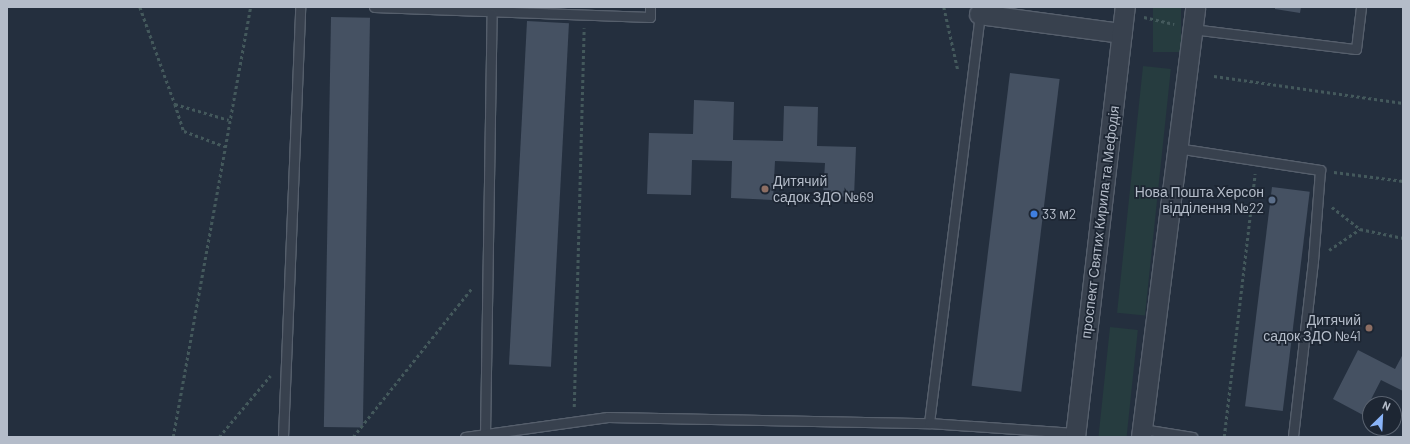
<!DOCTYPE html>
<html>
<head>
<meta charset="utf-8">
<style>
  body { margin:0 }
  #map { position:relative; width:1410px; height:444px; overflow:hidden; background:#242f3e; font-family:Barlow,sans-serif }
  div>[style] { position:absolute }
  .green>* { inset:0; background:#263c3f; transform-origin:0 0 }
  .building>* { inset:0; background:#455162; transform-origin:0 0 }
  .path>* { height:2.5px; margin-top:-1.25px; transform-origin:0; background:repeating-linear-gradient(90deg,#44595c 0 3px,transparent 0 6px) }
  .roads { filter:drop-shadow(1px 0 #565f6c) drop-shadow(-1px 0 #565f6c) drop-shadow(0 1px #565f6c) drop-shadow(0 -1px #565f6c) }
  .lane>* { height:9px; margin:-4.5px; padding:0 4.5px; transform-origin:4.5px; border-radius:4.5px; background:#38414e }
  .street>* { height:19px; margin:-9.5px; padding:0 9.5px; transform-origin:9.5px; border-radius:9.5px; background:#38414e }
  .dots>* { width:11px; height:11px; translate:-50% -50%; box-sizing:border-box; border:2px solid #1d2633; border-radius:50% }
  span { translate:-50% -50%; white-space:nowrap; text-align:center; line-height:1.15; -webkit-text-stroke:3.5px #1d2633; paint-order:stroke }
  .poi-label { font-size:14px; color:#b4bcc9 }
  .left { translate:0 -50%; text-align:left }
  .right { translate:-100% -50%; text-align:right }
  .street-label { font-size:14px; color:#b4bcc9 }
  .frame { position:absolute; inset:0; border:8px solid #b4bcc9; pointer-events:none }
  .north { position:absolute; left:1362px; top:396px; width:40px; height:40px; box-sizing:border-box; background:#1d2633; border:1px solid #59626f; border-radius:50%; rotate:24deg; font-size:11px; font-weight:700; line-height:16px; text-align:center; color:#b4bcc9 }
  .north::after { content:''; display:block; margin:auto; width:14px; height:18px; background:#8ab4f8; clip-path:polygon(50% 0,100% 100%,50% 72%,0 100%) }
</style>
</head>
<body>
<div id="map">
  <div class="green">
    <i style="left:1153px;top:7px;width:28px;height:45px"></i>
    <i style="left:1143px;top:66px;width:28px;height:248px;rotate:6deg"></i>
    <i style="left:1110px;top:327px;width:28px;height:111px;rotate:6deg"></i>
  </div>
  <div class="building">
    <i style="clip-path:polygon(1275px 7px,1301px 7px,1300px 13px,1275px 9px)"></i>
    <i style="left:331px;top:17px;width:39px;height:410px;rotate:1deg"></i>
    <i style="left:527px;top:21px;width:42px;height:344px;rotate:3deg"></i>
    <i style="left:1010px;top:73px;width:50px;height:315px;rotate:7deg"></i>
    <i style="clip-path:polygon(694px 100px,734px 102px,733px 140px,783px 141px,784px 106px,818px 107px,817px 146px,856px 147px,854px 197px,823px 196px,825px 163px,775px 161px,773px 200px,731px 198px,732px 161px,692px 160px,691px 195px,647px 194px,649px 133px,693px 134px)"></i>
    <i style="left:1272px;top:187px;width:38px;height:221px;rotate:7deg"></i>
    <i style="clip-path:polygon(1358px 350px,1395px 369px,1403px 354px,1403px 391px,1381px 380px,1363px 415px,1333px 399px)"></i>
  </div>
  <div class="path">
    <i style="left:140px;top:7px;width:103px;rotate:70.2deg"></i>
    <i style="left:175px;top:104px;width:56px;rotate:16.5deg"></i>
    <i style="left:944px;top:7px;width:65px;rotate:77.5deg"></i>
    <i style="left:1144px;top:17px;width:31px;rotate:13deg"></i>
    <i style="left:1214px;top:76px;width:191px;rotate:8.1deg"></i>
    <i style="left:175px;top:104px;width:28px;rotate:72deg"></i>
    <i style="left:184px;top:131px;width:43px;rotate:20.6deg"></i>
    <i style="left:1334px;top:172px;width:70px;rotate:7.4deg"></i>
    <i style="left:1332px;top:207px;width:36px;rotate:38deg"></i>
    <i style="left:1360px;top:229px;width:44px;rotate:11.8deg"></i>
    <i style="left:1329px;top:250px;width:37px;rotate:-34deg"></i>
    <i style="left:574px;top:407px;width:379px;rotate:-88.5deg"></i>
    <i style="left:173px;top:437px;width:437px;rotate:-79.8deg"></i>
    <i style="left:219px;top:437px;width:80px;rotate:-50.1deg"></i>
    <i style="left:353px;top:437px;width:191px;rotate:-51.4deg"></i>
    <i style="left:1224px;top:437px;width:265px;rotate:-83.3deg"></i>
  </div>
  <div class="roads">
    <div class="lane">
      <i style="left:374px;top:7px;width:276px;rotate:2.1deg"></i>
      <i style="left:650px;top:17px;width:10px;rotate:-90deg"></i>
      <i style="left:1192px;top:29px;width:165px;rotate:7deg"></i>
      <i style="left:1356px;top:49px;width:42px;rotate:-83.2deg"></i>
      <i style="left:1176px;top:148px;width:146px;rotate:8.7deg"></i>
      <i style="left:1320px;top:170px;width:91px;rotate:94.4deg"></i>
      <i style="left:1313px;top:261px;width:177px;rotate:96.5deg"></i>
      <i style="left:929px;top:423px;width:414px;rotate:-82.9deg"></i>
      <i style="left:1142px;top:429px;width:51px;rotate:9.1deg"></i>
      <i style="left:485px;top:436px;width:423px;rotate:-89.1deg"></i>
      <i style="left:283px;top:437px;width:430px;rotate:-87.7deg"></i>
      <i style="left:465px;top:437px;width:144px;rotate:-8deg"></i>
      <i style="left:608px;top:417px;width:321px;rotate:1.1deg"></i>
      <i style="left:929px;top:423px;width:146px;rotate:3.9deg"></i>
    </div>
    <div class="street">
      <i style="left:979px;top:14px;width:144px;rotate:7.6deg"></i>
      <i style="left:1075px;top:437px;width:433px;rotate:-83.4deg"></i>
      <i style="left:1141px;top:437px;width:433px;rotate:-82.8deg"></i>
    </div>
  </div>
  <div class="dots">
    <i style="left:765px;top:189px;background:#8d6e63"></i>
    <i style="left:1272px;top:200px;background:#5c6f8a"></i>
    <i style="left:1034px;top:214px;background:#3f7fe0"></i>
    <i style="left:1369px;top:328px;background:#8d6e63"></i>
  </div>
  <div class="poi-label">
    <span class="left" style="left:773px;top:189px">Дитячий<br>садок ЗДО №69</span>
    <span class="right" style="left:1264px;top:200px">Нова Пошта Херсон<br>відділення №22</span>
    <span class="left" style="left:1042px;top:214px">33 м2</span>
    <span class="right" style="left:1361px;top:328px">Дитячий<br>садок ЗДО №41</span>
  </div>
  <div class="street-label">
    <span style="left:1100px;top:222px;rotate:-83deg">проспект Святих Кирила та Мефодія</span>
  </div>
  <div class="frame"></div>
  <div class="north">N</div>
</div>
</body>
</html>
